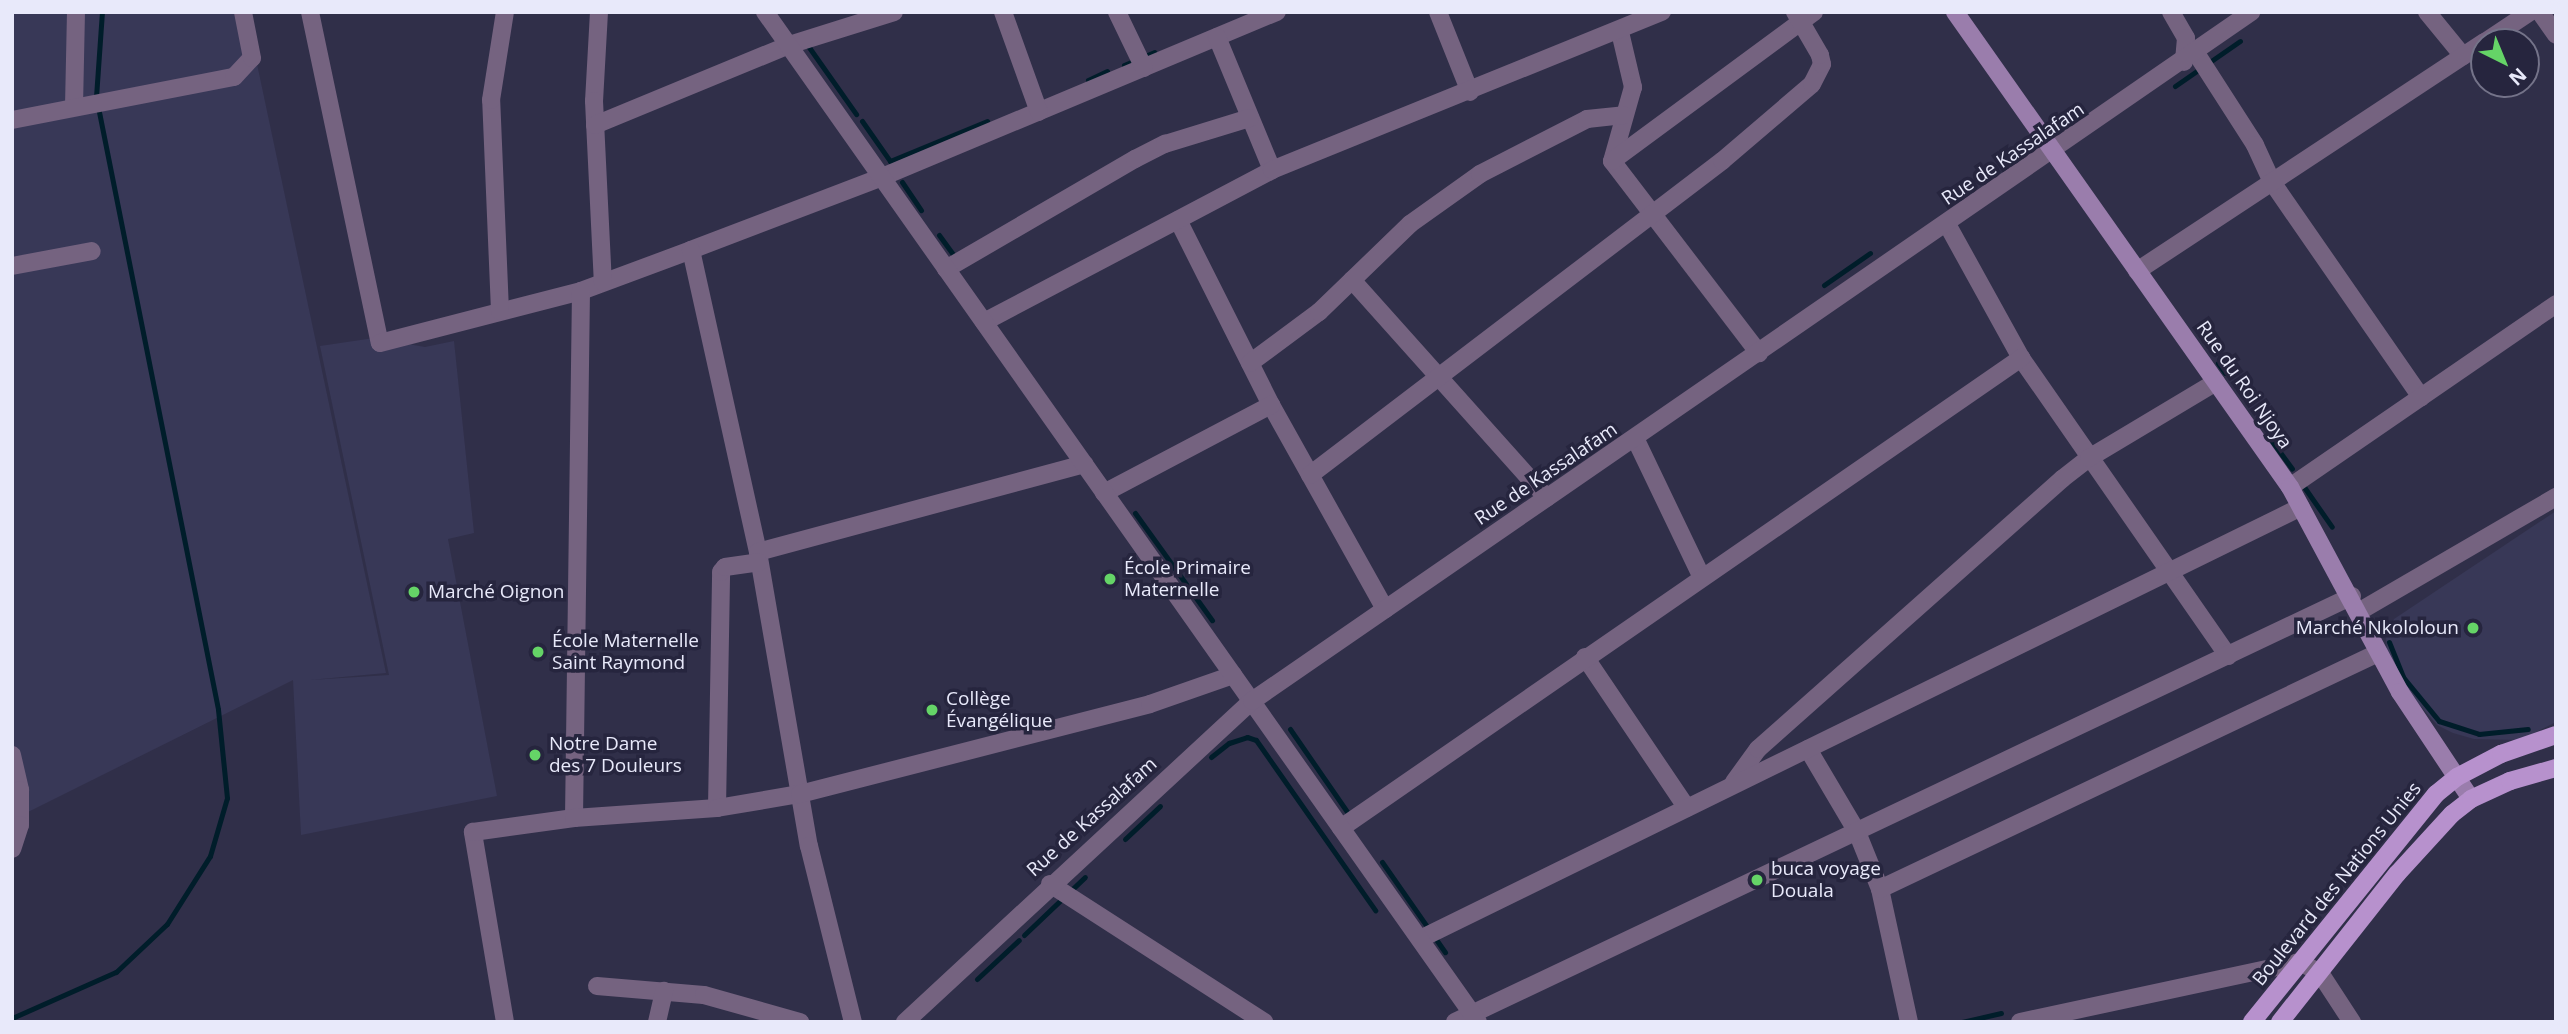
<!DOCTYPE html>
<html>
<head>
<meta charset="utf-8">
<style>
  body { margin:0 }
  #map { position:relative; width:2568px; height:1034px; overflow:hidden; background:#302f49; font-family:"Open Sans",sans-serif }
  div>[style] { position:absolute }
  .built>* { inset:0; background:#383857 }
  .stream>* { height:5px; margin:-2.5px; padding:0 2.5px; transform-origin:2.5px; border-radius:2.5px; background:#001d2a }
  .minor>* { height:18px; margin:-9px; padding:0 9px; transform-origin:9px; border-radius:9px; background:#756380 }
  .tertiary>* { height:18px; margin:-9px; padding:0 9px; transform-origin:9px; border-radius:9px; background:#756380 }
  .secondary>* { height:18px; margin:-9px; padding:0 9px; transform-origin:9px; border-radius:9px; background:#9a7dac }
  .primary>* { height:18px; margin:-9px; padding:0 9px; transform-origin:9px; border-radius:9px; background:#b791cd }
  .dots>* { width:19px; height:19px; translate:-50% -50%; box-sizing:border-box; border:4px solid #26253e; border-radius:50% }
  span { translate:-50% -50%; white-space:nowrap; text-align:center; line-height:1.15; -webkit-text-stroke:7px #26253e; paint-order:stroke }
  .street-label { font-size:19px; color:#e8e9fa }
  .poi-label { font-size:19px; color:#e8e9fa }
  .left { translate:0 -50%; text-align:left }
  .right { translate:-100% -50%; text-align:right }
  .frame { position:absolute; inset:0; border:14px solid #e8e9fa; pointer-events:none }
  .north { position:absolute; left:2470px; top:28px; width:70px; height:70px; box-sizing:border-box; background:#26253e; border:2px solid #747389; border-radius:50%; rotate:137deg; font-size:19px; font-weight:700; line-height:28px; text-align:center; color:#e8e9fa }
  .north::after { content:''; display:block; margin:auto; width:24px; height:32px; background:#65d467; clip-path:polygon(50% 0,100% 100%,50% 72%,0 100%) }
</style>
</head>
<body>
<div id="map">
  <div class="built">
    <i style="clip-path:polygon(12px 12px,246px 12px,386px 673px,310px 680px,389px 675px,320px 346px,374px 338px,425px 347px,454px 341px,474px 533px,448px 539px,497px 796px,301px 835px,293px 680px,12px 820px)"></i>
    <i style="clip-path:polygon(2556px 511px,2556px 722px,2520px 740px,2474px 739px,2453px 733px,2437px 725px,2411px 695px,2387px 652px,2386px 637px,2394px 619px)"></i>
  </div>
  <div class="stream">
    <i style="left:806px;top:43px;width:87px;rotate:54.8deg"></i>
    <i style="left:1124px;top:65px;width:33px;rotate:-23deg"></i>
    <i style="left:1088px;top:80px;width:21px;rotate:-25deg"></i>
    <i style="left:2175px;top:86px;width:79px;rotate:-34.7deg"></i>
    <i style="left:862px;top:121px;width:49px;rotate:55deg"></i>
    <i style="left:890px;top:161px;width:105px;rotate:-22.4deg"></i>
    <i style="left:902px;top:182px;width:34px;rotate:56deg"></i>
    <i style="left:939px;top:235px;width:31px;rotate:54deg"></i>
    <i style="left:1824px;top:285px;width:56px;rotate:-34.8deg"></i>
    <i style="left:2218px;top:363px;width:12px;rotate:55deg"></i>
    <i style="left:2269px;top:437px;width:39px;rotate:54deg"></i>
    <i style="left:2302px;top:484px;width:52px;rotate:55.1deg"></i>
    <i style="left:1135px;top:513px;width:132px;rotate:54.3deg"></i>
    <i style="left:2389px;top:642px;width:38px;rotate:68deg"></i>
    <i style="left:2403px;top:677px;width:57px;rotate:50.7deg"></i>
    <i style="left:2439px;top:721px;width:42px;rotate:18deg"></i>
    <i style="left:2479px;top:734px;width:49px;rotate:-5.8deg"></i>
    <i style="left:1290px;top:729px;width:109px;rotate:55.4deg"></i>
    <i style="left:1211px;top:757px;width:23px;rotate:-38deg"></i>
    <i style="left:1229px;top:743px;width:19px;rotate:-18deg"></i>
    <i style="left:1247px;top:737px;width:9px;rotate:18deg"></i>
    <i style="left:1256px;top:740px;width:208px;rotate:55deg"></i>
    <i style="left:1125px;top:839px;width:48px;rotate:-43.3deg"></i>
    <i style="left:1382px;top:862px;width:80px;rotate:55.1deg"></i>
    <i style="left:1024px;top:935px;width:84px;rotate:-43.6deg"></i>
    <i style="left:1433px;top:935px;width:21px;rotate:55deg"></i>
    <i style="left:977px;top:979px;width:57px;rotate:-42.9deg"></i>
    <i style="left:12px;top:1018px;width:114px;rotate:-23.9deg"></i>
    <i style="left:116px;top:972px;width:70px;rotate:-43.3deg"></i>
    <i style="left:167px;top:924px;width:80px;rotate:-57.7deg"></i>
    <i style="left:210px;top:856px;width:60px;rotate:-73.7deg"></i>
    <i style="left:227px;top:798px;width:89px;rotate:-95.8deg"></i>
    <i style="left:218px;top:709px;width:624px;rotate:-101.27deg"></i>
    <i style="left:96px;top:97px;width:85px;rotate:-86deg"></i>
    <i style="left:1962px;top:1022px;width:40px;rotate:-13deg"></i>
  </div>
  <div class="minor">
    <i style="left:310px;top:12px;width:338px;rotate:78.1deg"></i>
    <i style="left:380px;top:343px;width:208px;rotate:-14.5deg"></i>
    <i style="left:581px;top:291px;width:117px;rotate:-20.4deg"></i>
    <i style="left:691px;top:250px;width:204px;rotate:-20.9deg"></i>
    <i style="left:882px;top:177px;width:428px;rotate:-22.7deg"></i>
    <i style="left:599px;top:12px;width:89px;rotate:93.2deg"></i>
    <i style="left:594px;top:101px;width:181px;rotate:87.2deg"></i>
    <i style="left:1003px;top:12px;width:106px;rotate:70.2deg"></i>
    <i style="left:1117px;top:12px;width:62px;rotate:64.3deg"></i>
    <i style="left:1438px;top:12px;width:86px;rotate:68.2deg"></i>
    <i style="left:2171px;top:12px;width:30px;rotate:60deg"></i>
    <i style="left:2186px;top:38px;width:24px;rotate:95deg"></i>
    <i style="left:2427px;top:12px;width:57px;rotate:50.7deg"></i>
    <i style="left:2540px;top:12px;width:28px;rotate:55deg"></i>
    <i style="left:1620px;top:32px;width:57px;rotate:76.7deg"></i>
    <i style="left:1633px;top:87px;width:77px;rotate:105.8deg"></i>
    <i style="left:1612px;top:161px;width:242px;rotate:52.6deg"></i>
    <i style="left:1217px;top:37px;width:144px;rotate:67.5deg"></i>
    <i style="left:2485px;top:42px;width:54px;rotate:-33.7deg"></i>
    <i style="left:2196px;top:53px;width:109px;rotate:57.3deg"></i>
    <i style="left:2255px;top:145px;width:41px;rotate:65.3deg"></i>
    <i style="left:2272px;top:182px;width:262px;rotate:55.3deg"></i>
    <i style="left:74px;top:107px;width:95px;rotate:-88.8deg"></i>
    <i style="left:12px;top:120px;width:226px;rotate:-11deg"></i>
    <i style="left:234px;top:77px;width:26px;rotate:-47deg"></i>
    <i style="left:252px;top:58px;width:47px;rotate:-101.1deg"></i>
    <i style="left:595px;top:125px;width:210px;rotate:-22.4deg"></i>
    <i style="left:789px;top:45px;width:110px;rotate:-17.4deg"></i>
    <i style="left:1612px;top:161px;width:251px;rotate:-36.4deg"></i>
    <i style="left:1178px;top:220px;width:207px;rotate:63.3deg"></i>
    <i style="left:1271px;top:405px;width:234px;rotate:60.8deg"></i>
    <i style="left:1947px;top:224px;width:153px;rotate:61.1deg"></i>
    <i style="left:2021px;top:358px;width:363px;rotate:55.2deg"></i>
    <i style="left:691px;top:250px;width:309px;rotate:77.5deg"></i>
    <i style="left:758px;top:552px;width:298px;rotate:80.2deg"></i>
    <i style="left:809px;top:846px;width:181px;rotate:76deg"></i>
    <i style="left:12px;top:266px;width:81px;rotate:-10.6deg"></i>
    <i style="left:946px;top:269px;width:219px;rotate:-30.2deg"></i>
    <i style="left:1135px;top:159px;width:34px;rotate:-27deg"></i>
    <i style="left:1165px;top:144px;width:89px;rotate:-17deg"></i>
    <i style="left:2137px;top:271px;width:416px;rotate:-33.4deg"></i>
    <i style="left:1352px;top:280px;width:292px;rotate:48.2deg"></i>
    <i style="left:500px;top:311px;width:211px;rotate:-92.4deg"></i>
    <i style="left:491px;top:100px;width:89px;rotate:-81deg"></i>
    <i style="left:984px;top:322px;width:326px;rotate:-27.8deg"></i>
    <i style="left:1272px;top:170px;width:421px;rotate:-22.1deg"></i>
    <i style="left:1250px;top:363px;width:86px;rotate:-36.5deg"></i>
    <i style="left:1319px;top:312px;width:127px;rotate:-44deg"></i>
    <i style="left:1410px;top:224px;width:86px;rotate:-35.5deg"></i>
    <i style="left:1480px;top:174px;width:120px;rotate:-27.2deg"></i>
    <i style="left:1587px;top:119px;width:37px;rotate:-6deg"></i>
    <i style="left:1635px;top:438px;width:153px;rotate:64.4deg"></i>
    <i style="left:1310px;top:475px;width:518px;rotate:-37.31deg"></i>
    <i style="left:1722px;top:161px;width:118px;rotate:-40.5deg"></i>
    <i style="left:1812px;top:84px;width:22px;rotate:-63deg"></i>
    <i style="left:1822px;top:64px;width:9px;rotate:-103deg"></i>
    <i style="left:1820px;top:55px;width:50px;rotate:-120.2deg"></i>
    <i style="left:2290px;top:487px;width:323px;rotate:-34.5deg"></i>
    <i style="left:1104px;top:493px;width:189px;rotate:-27.8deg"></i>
    <i style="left:758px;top:552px;width:338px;rotate:-15.1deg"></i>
    <i style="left:1585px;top:657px;width:182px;rotate:56deg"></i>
    <i style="left:1808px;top:749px;width:96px;rotate:59.4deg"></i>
    <i style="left:1857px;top:832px;width:61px;rotate:68deg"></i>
    <i style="left:1880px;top:889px;width:136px;rotate:77.7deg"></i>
    <i style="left:12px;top:755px;width:36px;rotate:77deg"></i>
    <i style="left:20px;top:790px;width:35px;rotate:90deg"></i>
    <i style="left:20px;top:825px;width:25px;rotate:108deg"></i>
    <i style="left:1734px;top:782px;width:41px;rotate:-54deg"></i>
    <i style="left:1758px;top:749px;width:407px;rotate:-41.6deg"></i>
    <i style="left:2062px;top:479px;width:34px;rotate:-38deg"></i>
    <i style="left:2089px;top:458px;width:148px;rotate:-30.9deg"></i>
    <i style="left:717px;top:808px;width:236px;rotate:-89deg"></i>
    <i style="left:721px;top:572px;width:6px;rotate:-51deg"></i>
    <i style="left:725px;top:567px;width:34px;rotate:-8deg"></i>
    <i style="left:574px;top:818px;width:527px;rotate:-89.24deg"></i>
    <i style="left:1341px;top:828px;width:827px;rotate:-34.65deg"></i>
    <i style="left:1050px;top:884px;width:255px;rotate:32.8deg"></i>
    <i style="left:1880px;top:889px;width:551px;rotate:-25.36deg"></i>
    <i style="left:1420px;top:939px;width:981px;rotate:-26.12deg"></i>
    <i style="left:2320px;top:973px;width:59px;rotate:56.9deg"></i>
    <i style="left:597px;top:986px;width:107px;rotate:4.8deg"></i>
    <i style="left:704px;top:995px;width:100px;rotate:15.7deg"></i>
    <i style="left:505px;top:1022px;width:193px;rotate:-99.6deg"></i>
    <i style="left:473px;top:832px;width:102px;rotate:-7.9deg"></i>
    <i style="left:574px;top:818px;width:143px;rotate:-4deg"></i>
    <i style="left:717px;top:808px;width:84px;rotate:-9.6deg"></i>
    <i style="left:800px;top:794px;width:361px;rotate:-14.4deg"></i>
    <i style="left:1150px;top:704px;width:88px;rotate:-19.3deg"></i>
    <i style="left:657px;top:1022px;width:32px;rotate:-77deg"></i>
    <i style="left:1455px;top:1022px;width:993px;rotate:-25.4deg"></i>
  </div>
  <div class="tertiary">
    <i style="left:765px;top:12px;width:1236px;rotate:54.78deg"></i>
    <i style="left:2360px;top:611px;width:227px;rotate:-30.2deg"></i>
    <i style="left:905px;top:1022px;width:473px;rotate:-42.8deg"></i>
    <i style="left:1252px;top:701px;width:1214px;rotate:-34.59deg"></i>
    <i style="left:2020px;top:1022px;width:286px;rotate:-12.1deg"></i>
    <i style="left:2300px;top:962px;width:23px;rotate:29deg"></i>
  </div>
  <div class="secondary">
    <i style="left:1955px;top:12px;width:581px;rotate:54.81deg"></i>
    <i style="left:2290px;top:487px;width:233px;rotate:61.8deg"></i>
    <i style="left:2400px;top:692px;width:128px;rotate:56.4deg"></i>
  </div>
  <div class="primary">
    <i style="left:2252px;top:1022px;width:293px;rotate:-51.1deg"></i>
    <i style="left:2436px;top:794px;width:27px;rotate:-39deg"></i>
    <i style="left:2457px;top:777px;width:50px;rotate:-27.6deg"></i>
    <i style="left:2501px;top:754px;width:58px;rotate:-19.1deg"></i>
    <i style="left:2280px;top:1022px;width:189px;rotate:-51.7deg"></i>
    <i style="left:2397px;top:874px;width:81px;rotate:-47.5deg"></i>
    <i style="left:2452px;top:814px;width:24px;rotate:-38deg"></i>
    <i style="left:2471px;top:799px;width:43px;rotate:-24.8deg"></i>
    <i style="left:2510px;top:781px;width:48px;rotate:-15.8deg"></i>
  </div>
  <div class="dots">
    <i style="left:1110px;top:579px;background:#65d467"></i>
    <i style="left:414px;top:592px;background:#65d467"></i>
    <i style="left:2473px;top:628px;background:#65d467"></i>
    <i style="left:538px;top:652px;background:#65d467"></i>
    <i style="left:932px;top:710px;background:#65d467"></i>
    <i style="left:535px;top:755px;background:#65d467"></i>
    <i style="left:1757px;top:880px;background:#65d467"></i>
  </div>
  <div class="street-label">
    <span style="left:2013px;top:154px;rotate:-34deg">Rue de Kassalafam</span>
    <span style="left:2244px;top:385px;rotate:55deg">Rue du Roi Njoya</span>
    <span style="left:1546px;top:474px;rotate:-34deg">Rue de Kassalafam</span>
    <span style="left:1092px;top:817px;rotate:-42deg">Rue de Kassalafam</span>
    <span style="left:2337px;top:884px;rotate:-51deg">Boulevard des Nations Unies</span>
  </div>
  <div class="poi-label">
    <span class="left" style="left:1124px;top:579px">École Primaire<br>Maternelle</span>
    <span class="left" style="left:428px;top:592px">Marché Oignon</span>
    <span class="right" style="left:2459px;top:628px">Marché Nkololoun</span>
    <span class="left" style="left:552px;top:652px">École Maternelle<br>Saint Raymond</span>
    <span class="left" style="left:946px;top:710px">Collège<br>Évangélique</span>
    <span class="left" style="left:549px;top:755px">Notre Dame<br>des 7 Douleurs</span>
    <span class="left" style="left:1771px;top:880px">buca voyage<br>Douala</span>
  </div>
  <div class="frame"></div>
  <div class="north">N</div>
</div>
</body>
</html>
